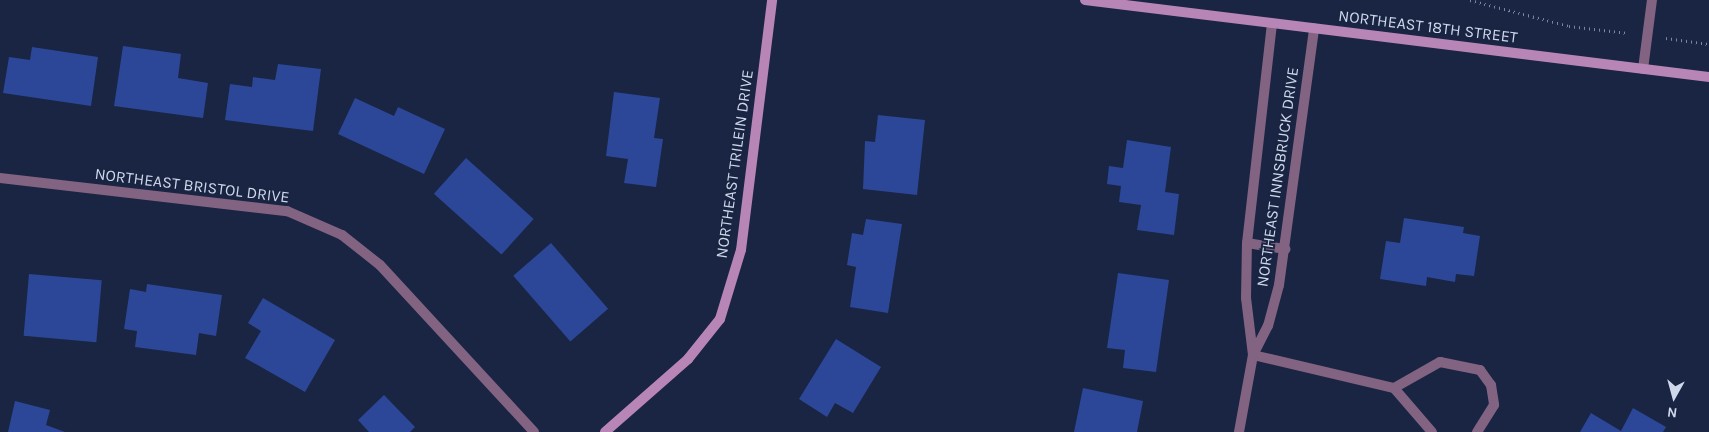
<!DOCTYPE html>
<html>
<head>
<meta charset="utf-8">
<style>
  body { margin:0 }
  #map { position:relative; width:1709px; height:432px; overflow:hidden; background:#192542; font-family:Karla,sans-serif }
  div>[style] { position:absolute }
  .building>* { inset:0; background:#2c4798; transform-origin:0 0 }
  .path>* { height:3px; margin-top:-1.5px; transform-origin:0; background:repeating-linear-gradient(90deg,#7c869e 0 1px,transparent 0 5px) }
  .lane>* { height:10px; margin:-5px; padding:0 5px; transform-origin:5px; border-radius:5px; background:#836382 }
  .street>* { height:10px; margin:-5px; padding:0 5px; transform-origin:5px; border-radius:5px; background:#836382 }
  .secondary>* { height:10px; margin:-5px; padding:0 5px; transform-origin:5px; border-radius:5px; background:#b885b7 }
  span { translate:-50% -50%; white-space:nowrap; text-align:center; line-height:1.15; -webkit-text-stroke:4px #192542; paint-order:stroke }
  .street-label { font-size:16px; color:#cfd8eb }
  .north { position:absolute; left:1649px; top:372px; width:50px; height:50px; -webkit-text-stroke:4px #192542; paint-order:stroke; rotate:187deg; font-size:14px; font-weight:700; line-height:20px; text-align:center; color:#cfd8eb }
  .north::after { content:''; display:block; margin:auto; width:18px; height:22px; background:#cfd8eb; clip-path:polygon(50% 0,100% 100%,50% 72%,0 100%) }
</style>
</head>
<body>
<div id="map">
  <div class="building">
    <i style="clip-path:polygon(123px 46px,181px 54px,178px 78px,208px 83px,203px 118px,114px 106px)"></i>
    <i style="clip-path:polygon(32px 47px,98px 57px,91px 106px,3px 93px,9px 57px,30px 60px)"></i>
    <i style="clip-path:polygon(278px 64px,321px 69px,313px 131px,225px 120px,230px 84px,252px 87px,253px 77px,275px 80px)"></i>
    <i style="clip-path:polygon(614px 92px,660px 98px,654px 138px,663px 139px,656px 187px,624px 183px,628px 159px,606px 156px)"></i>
    <i style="clip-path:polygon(355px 98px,394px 116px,398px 107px,445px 129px,424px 174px,338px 134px)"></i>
    <i style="clip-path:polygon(878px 115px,925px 120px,917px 195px,863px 189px,865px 141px,875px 142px)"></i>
    <i style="clip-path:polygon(1127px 140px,1171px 147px,1165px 192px,1179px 194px,1174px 235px,1137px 230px,1141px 205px,1119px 202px,1121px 186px,1107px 184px,1109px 166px,1123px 168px)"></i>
    <i style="left:466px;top:158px;width:91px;height:48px;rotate:42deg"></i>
    <i style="clip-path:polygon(1404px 218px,1464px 227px,1463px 233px,1480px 236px,1474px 276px,1456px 274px,1455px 282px,1427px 277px,1426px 286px,1380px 279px,1386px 241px,1400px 243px)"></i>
    <i style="clip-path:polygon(866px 219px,902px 224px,888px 313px,850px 307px,856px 267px,847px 265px,852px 233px,863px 235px)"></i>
    <i style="left:551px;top:243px;width:87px;height:50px;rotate:49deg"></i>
    <i style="clip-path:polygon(1118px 273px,1169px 280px,1156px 372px,1123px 368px,1125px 350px,1107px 348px)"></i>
    <i style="left:29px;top:274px;width:73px;height:62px;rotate:5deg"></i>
    <i style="clip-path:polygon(147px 284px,222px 295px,216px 336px,199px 333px,196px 355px,135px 347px,137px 331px,124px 329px,130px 289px,146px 292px)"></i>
    <i style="clip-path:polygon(263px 298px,335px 340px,305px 392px,245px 358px,261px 331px,248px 323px)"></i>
    <i style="clip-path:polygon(836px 339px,881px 367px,853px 413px,835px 403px,827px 417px,799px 399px)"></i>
    <i style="clip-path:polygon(1083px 388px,1143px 401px,1137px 432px,1074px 432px)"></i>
    <i style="clip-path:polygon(384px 395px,415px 427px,410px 432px,369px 432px,358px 420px)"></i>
    <i style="clip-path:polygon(15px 401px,50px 410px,46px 425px,65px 432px,8px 432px)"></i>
    <i style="clip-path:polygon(1633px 408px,1666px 427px,1663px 432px,1580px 432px,1591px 413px,1621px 431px)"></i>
  </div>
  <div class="path">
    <i style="left:1470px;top:0;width:102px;rotate:14.7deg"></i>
    <i style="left:1569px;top:26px;width:59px;rotate:6.8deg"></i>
    <i style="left:1666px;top:38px;width:43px;rotate:7.9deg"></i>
  </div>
  <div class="lane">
    <i style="left:1247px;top:243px;width:39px;rotate:9deg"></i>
  </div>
  <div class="street">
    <i style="left:1643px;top:69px;width:70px;rotate:-82.6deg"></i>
    <i style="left:0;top:178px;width:289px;rotate:6.6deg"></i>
    <i style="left:287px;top:211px;width:60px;rotate:23.6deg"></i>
    <i style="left:342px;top:235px;width:48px;rotate:38.3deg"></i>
    <i style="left:380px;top:265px;width:227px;rotate:47.3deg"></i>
    <i style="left:1253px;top:355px;width:57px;rotate:-97deg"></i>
    <i style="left:1246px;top:298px;width:55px;rotate:-89deg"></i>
    <i style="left:1247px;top:243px;width:221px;rotate:-83.5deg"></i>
    <i style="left:1253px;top:355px;width:145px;rotate:13.2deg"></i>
    <i style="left:1394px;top:388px;width:58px;rotate:49.2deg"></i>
    <i style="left:1394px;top:388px;width:53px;rotate:-29.5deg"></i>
    <i style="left:1440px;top:362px;width:41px;rotate:11.3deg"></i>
    <i style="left:1480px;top:370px;width:19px;rotate:54deg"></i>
    <i style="left:1491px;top:385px;width:20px;rotate:81deg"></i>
    <i style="left:1494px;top:405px;width:32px;rotate:122deg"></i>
    <i style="left:1239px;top:432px;width:78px;rotate:-79.7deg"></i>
    <i style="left:1253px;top:355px;width:33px;rotate:-63deg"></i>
    <i style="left:1268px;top:326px;width:42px;rotate:-75deg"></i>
    <i style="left:1279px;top:285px;width:259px;rotate:-82.2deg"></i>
  </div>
  <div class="secondary">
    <i style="left:1085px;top:0;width:629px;rotate:7.03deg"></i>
    <i style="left:605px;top:432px;width:111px;rotate:-41.3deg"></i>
    <i style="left:688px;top:359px;width:51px;rotate:-51.3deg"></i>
    <i style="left:720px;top:319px;width:72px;rotate:-73.1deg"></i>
    <i style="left:741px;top:250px;width:252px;rotate:-82.9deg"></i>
  </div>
  <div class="street-label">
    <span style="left:1428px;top:27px;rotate:7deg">NORTHEAST 18TH STREET</span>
    <span style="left:735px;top:164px;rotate:-82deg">NORTHEAST TRILEIN DRIVE</span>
    <span style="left:1278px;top:177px;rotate:-82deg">NORTHEAST INNSBRUCK DRIVE</span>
    <span style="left:192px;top:186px;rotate:7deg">NORTHEAST BRISTOL DRIVE</span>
  </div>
  <div class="north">N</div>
</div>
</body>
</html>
